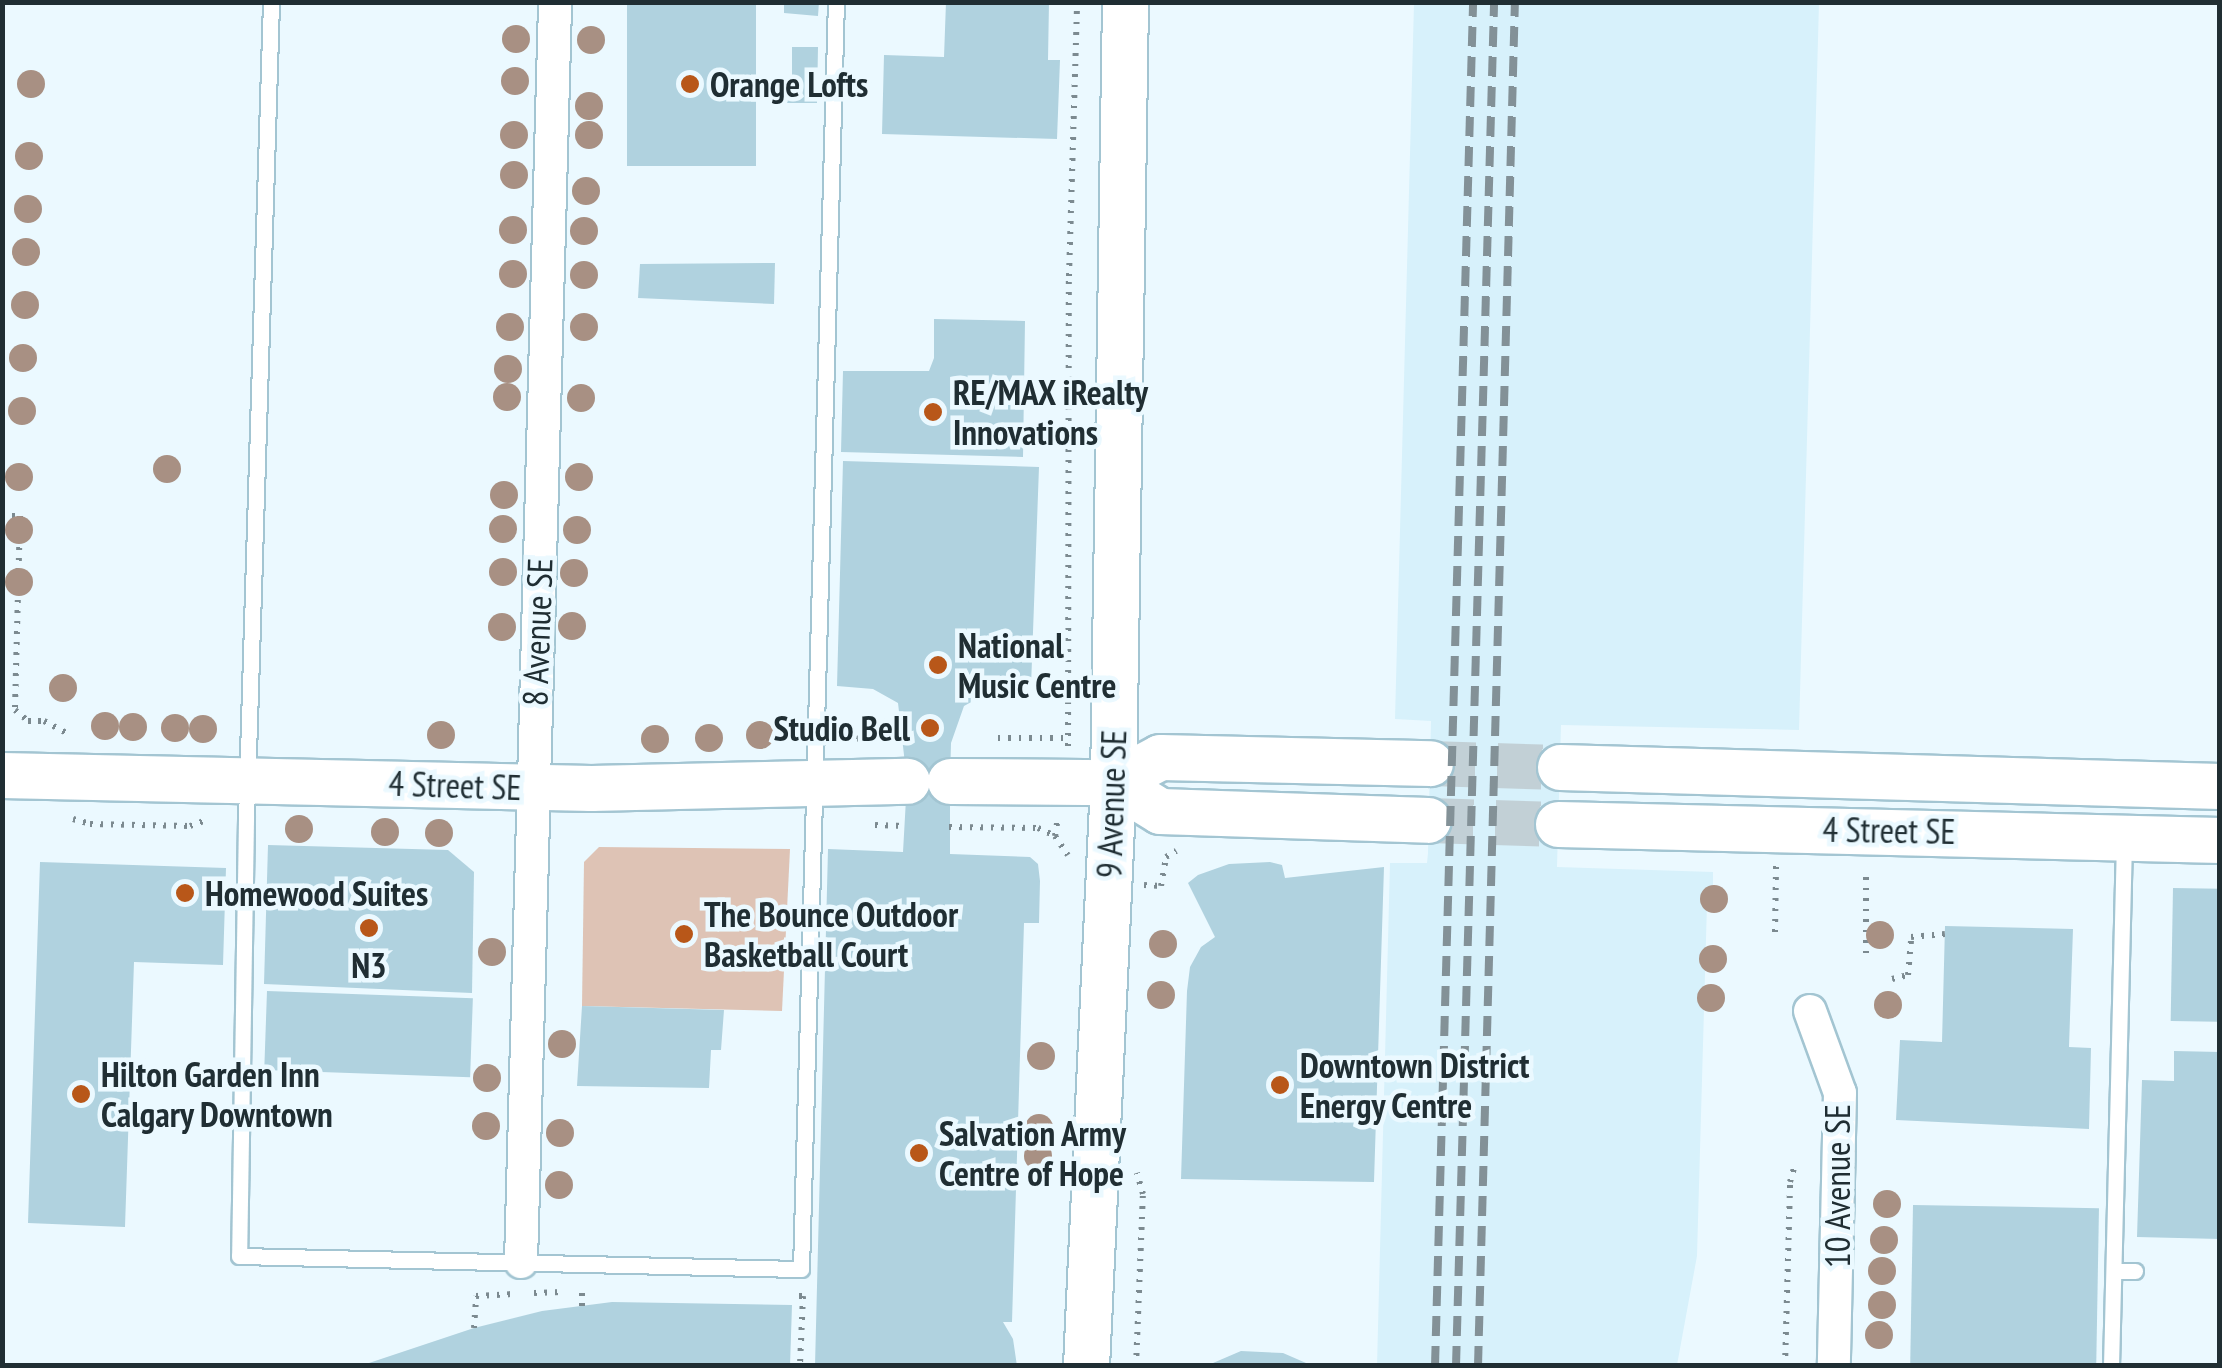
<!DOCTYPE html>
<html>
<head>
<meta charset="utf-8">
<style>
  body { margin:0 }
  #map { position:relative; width:2222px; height:1368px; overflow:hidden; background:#ebf9ff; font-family:"PT Sans Narrow",sans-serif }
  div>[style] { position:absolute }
  .built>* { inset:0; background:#d7f1fb }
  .green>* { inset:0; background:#dec3b5 }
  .building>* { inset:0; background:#b0d2df; transform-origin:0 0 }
  .secondary-tunnel>* { height:45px; margin-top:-22.5px; transform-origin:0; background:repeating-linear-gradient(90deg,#c2d0d6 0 45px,transparent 0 67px) }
  .path>* { height:6px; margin-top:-3px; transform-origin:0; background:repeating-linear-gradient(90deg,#7c8a90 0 2.5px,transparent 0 10.5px) }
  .roads { filter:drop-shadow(2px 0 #a3c5d2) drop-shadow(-2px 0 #a3c5d2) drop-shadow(0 2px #a3c5d2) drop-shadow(0 -2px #a3c5d2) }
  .service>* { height:15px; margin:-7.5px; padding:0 7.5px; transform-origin:7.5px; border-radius:7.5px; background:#fff }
  .minor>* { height:32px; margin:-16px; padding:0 16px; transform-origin:16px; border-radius:16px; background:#fff }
  .secondary>* { height:45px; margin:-22.5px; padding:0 22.5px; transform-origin:22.5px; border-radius:22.5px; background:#fff }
  .rail>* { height:8px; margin-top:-4px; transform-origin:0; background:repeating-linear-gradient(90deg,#839197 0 20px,transparent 0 30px) }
  .trees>* { width:28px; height:28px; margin:-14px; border-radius:50%; background:#a89083 }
  .dots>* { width:28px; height:28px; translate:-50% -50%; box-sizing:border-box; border:5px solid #ebf9ff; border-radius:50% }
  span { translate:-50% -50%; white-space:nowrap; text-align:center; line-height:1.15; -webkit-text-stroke:9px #ebf9ff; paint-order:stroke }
  .poi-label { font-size:35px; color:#202e33; font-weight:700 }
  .left { translate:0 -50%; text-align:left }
  .right { translate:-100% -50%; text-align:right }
  .street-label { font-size:35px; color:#202e33 }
  .frame { position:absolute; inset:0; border:5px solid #202e33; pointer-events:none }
</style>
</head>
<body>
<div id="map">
  <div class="built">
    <i style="clip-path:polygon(1414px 3px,1819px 3px,1799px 730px,1561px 725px,1557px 867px,1713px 872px,1713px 904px,1707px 904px,1697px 1256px,1677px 1365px,1377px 1366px,1390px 863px,1427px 863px,1428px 853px,1431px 721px,1395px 719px)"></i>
  </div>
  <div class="green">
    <i style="clip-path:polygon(599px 847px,790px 849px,782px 1011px,582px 1006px,584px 862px)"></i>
  </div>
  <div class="building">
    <i style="left:627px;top:2px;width:129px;height:164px"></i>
    <i style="clip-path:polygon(784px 2px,819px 2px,818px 16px,784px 13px)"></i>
    <i style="clip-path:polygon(946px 2px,1049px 2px,1048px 60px,1060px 60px,1057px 139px,882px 134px,884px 55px,944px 57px)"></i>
    <i style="clip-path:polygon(792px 47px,818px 47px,817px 103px,769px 103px,769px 82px,792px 82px)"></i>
    <i style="clip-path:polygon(775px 263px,774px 304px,638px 298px,640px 264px)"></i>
    <i style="clip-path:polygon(934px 319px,1025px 321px,1023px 457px,841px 452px,843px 371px,929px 371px,934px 358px)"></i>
    <i style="clip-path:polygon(843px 461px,1039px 467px,1031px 687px,995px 689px,964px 706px,951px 743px,950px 781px,950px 854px,1030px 857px,1038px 864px,1040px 881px,1039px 923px,1024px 923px,1012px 1322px,1003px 1322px,1013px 1339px,1017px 1366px,815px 1366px,828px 849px,903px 852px,907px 781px,898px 703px,873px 689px,837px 686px)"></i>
    <i style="clip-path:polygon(268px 845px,448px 850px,474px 872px,472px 993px,264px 984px)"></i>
    <i style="clip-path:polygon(40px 862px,226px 868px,223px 965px,134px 962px,125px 1227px,28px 1223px)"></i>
    <i style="clip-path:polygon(1270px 862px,1282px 865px,1285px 878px,1384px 867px,1374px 1182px,1181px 1179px,1187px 991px,1190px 967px,1201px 947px,1215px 937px,1188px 883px,1198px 875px,1229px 864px)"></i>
    <i style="left:2173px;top:888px;width:47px;height:133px;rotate:1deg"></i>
    <i style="clip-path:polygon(1945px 926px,2073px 929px,2069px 1047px,2091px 1048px,2089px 1129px,1896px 1120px,1900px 1040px,1942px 1042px)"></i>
    <i style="left:267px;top:991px;width:206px;height:79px;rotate:2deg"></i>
    <i style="clip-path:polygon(582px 1006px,724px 1010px,721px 1050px,711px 1050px,709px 1088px,577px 1086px)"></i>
    <i style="clip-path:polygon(2174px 1051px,2220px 1052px,2220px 1239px,2137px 1237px,2142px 1080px,2174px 1081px)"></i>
    <i style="left:1913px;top:1205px;width:186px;height:161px;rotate:1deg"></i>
    <i style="clip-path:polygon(612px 1302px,792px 1305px,790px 1366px,360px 1366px,474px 1328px,542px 1311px)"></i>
    <i style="clip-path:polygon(1241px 1351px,1283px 1353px,1313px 1366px,1206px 1366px)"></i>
  </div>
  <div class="secondary-tunnel">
    <i style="left:1430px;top:763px;width:130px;rotate:1.8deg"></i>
    <i style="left:1428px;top:820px;width:130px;rotate:1.8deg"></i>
  </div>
  <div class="path">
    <i style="left:2px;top:516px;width:18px"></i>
    <i style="left:20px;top:516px;width:194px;rotate:91.5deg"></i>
    <i style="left:15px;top:710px;width:17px;rotate:40deg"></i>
    <i style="left:28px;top:721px;width:16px"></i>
    <i style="left:44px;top:721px;width:30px;rotate:28deg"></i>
    <i style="left:998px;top:738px;width:73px"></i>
    <i style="left:846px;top:739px;width:53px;rotate:-2.2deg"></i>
    <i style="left:1068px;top:746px;width:470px;rotate:-89.9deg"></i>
    <i style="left:1069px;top:276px;width:274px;rotate:-88.3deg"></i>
    <i style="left:73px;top:819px;width:18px;rotate:16deg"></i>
    <i style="left:90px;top:824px;width:100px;rotate:1.1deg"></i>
    <i style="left:190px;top:826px;width:15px;rotate:-20deg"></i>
    <i style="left:875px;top:825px;width:30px;rotate:2deg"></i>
    <i style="left:949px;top:827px;width:89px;rotate:0.6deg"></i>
    <i style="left:1038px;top:828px;width:19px;rotate:25deg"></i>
    <i style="left:1055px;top:836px;width:23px;rotate:56deg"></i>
    <i style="left:1055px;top:836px;width:18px;rotate:-81deg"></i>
    <i style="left:1144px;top:885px;width:17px;rotate:3deg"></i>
    <i style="left:1161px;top:886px;width:29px;rotate:-80deg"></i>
    <i style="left:1166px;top:857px;width:12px;rotate:-31deg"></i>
    <i style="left:1775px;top:932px;width:66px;rotate:-89.1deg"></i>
    <i style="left:1866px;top:953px;width:79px;rotate:-90deg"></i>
    <i style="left:1892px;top:979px;width:16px;rotate:-14deg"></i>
    <i style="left:1908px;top:975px;width:38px;rotate:-85deg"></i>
    <i style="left:1911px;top:937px;width:34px;rotate:-5deg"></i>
    <i style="left:534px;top:1293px;width:28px;rotate:-2deg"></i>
    <i style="left:799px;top:1296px;width:4px"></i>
    <i style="left:803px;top:1296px;width:70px;rotate:92.5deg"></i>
    <i style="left:582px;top:1306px;width:14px;rotate:-90deg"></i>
    <i style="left:474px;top:1328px;width:32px;rotate:-86deg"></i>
    <i style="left:476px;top:1296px;width:36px;rotate:-3deg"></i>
    <i style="left:1136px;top:1366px;width:172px;rotate:-87.7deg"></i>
    <i style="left:1143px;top:1194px;width:22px;rotate:-106deg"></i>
    <i style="left:1785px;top:1366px;width:184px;rotate:-88.4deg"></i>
    <i style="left:1790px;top:1182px;width:18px;rotate:-74deg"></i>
  </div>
  <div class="roads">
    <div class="service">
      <i style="left:271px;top:2px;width:817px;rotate:91.75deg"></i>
      <i style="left:246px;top:819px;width:437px;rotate:90.9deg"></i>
      <i style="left:239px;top:1256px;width:562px;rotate:1.33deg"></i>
      <i style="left:801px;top:1269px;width:1267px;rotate:-88.42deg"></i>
      <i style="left:2114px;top:1271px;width:21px"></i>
      <i style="left:2111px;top:1366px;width:526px;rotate:-88.58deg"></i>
    </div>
    <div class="minor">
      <i style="left:1810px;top:1011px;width:87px;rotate:69.9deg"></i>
      <i style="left:1840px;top:1093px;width:273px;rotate:91.3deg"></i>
      <i style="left:521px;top:1262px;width:1260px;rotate:-88.45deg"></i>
    </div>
    <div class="secondary">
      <i style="left:1560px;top:767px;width:660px;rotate:1.65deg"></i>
      <i style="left:2px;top:775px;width:589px;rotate:1.26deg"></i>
      <i style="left:591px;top:788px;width:316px;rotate:-1.3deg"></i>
      <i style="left:950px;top:781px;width:163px;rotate:0.4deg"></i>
      <i style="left:1113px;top:782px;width:53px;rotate:-28deg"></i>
      <i style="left:1160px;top:757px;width:270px;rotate:1.3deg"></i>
      <i style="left:1113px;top:782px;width:55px;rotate:31.7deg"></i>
      <i style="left:1160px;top:811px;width:268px;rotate:1.9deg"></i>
      <i style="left:1558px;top:824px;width:662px;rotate:1.38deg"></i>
      <i style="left:1086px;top:1366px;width:585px;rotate:-87.35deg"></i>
      <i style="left:1113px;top:782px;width:780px;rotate:-89.12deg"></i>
    </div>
  </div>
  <div class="rail">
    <i style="left:1435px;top:1366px;width:1365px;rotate:-88.4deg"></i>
    <i style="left:1456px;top:1366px;width:1365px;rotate:-88.4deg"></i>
    <i style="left:1478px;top:1366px;width:1365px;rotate:-88.45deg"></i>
  </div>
  <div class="trees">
    <i style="left:516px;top:39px"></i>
    <i style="left:591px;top:40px"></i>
    <i style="left:515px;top:81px"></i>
    <i style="left:31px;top:84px"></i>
    <i style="left:589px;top:106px"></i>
    <i style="left:514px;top:135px"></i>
    <i style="left:589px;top:135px"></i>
    <i style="left:29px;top:156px"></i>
    <i style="left:514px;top:175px"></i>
    <i style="left:586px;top:191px"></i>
    <i style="left:28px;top:209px"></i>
    <i style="left:513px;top:230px"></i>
    <i style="left:584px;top:231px"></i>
    <i style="left:26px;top:252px"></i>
    <i style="left:513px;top:274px"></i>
    <i style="left:584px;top:275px"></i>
    <i style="left:25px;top:305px"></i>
    <i style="left:510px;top:327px"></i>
    <i style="left:584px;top:327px"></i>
    <i style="left:23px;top:358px"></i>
    <i style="left:508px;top:369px"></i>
    <i style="left:507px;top:397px"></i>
    <i style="left:581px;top:398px"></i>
    <i style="left:22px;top:411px"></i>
    <i style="left:167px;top:469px"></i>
    <i style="left:19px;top:477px"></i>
    <i style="left:579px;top:477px"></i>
    <i style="left:504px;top:495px"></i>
    <i style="left:503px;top:529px"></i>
    <i style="left:19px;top:530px"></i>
    <i style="left:577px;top:530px"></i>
    <i style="left:503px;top:572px"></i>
    <i style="left:574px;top:573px"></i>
    <i style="left:19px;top:582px"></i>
    <i style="left:572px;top:626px"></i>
    <i style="left:502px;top:627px"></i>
    <i style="left:63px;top:688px"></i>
    <i style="left:105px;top:726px"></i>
    <i style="left:133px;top:727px"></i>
    <i style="left:175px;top:728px"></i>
    <i style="left:203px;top:729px"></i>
    <i style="left:441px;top:735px"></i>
    <i style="left:760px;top:735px"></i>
    <i style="left:709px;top:738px"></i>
    <i style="left:655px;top:739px"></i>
    <i style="left:299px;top:829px"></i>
    <i style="left:385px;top:832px"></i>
    <i style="left:439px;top:833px"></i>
    <i style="left:1714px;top:899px"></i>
    <i style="left:1880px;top:935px"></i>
    <i style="left:1163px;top:944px"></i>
    <i style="left:492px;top:952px"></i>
    <i style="left:1713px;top:959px"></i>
    <i style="left:1161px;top:995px"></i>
    <i style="left:1711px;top:998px"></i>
    <i style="left:1888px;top:1005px"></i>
    <i style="left:562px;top:1044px"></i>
    <i style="left:1041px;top:1056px"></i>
    <i style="left:487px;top:1078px"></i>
    <i style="left:486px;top:1126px"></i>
    <i style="left:1039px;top:1128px"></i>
    <i style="left:560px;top:1133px"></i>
    <i style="left:1038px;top:1156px"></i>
    <i style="left:559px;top:1185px"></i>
    <i style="left:1887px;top:1204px"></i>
    <i style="left:1884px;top:1240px"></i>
    <i style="left:1882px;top:1271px"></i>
    <i style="left:1882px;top:1305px"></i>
    <i style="left:1879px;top:1335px"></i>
  </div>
  <div class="dots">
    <i style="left:690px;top:84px;background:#b85719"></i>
    <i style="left:933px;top:412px;background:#b85719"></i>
    <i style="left:938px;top:665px;background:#b85719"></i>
    <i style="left:930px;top:728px;background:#b85719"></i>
    <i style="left:185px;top:893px;background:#b85719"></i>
    <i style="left:369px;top:928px;background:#b85719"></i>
    <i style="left:684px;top:934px;background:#b85719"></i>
    <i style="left:1280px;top:1085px;background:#b85719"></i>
    <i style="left:81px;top:1094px;background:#b85719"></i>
    <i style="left:919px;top:1153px;background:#b85719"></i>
  </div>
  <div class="poi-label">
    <span class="left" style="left:710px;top:84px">Orange Lofts</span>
    <span class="left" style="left:953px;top:412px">RE/MAX iRealty<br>Innovations</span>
    <span class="left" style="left:958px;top:665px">National<br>Music Centre</span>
    <span class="right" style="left:910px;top:728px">Studio Bell</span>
    <span class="left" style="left:205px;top:893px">Homewood Suites</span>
    <span class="left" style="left:704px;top:934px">The Bounce Outdoor<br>Basketball Court</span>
    <span style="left:369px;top:965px">N3</span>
    <span class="left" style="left:1300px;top:1085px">Downtown District<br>Energy Centre</span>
    <span class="left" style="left:101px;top:1094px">Hilton Garden Inn<br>Calgary Downtown</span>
    <span class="left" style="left:939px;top:1153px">Salvation Army<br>Centre of Hope</span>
  </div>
  <div class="street-label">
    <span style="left:537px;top:632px;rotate:-88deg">8 Avenue SE</span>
    <span style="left:455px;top:785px;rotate:2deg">4 Street SE</span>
    <span style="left:1111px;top:804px;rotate:-88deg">9 Avenue SE</span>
    <span style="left:1889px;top:830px;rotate:1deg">4 Street SE</span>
    <span style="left:1837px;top:1186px;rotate:-90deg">10 Avenue SE</span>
  </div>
  <div class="frame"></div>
</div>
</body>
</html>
